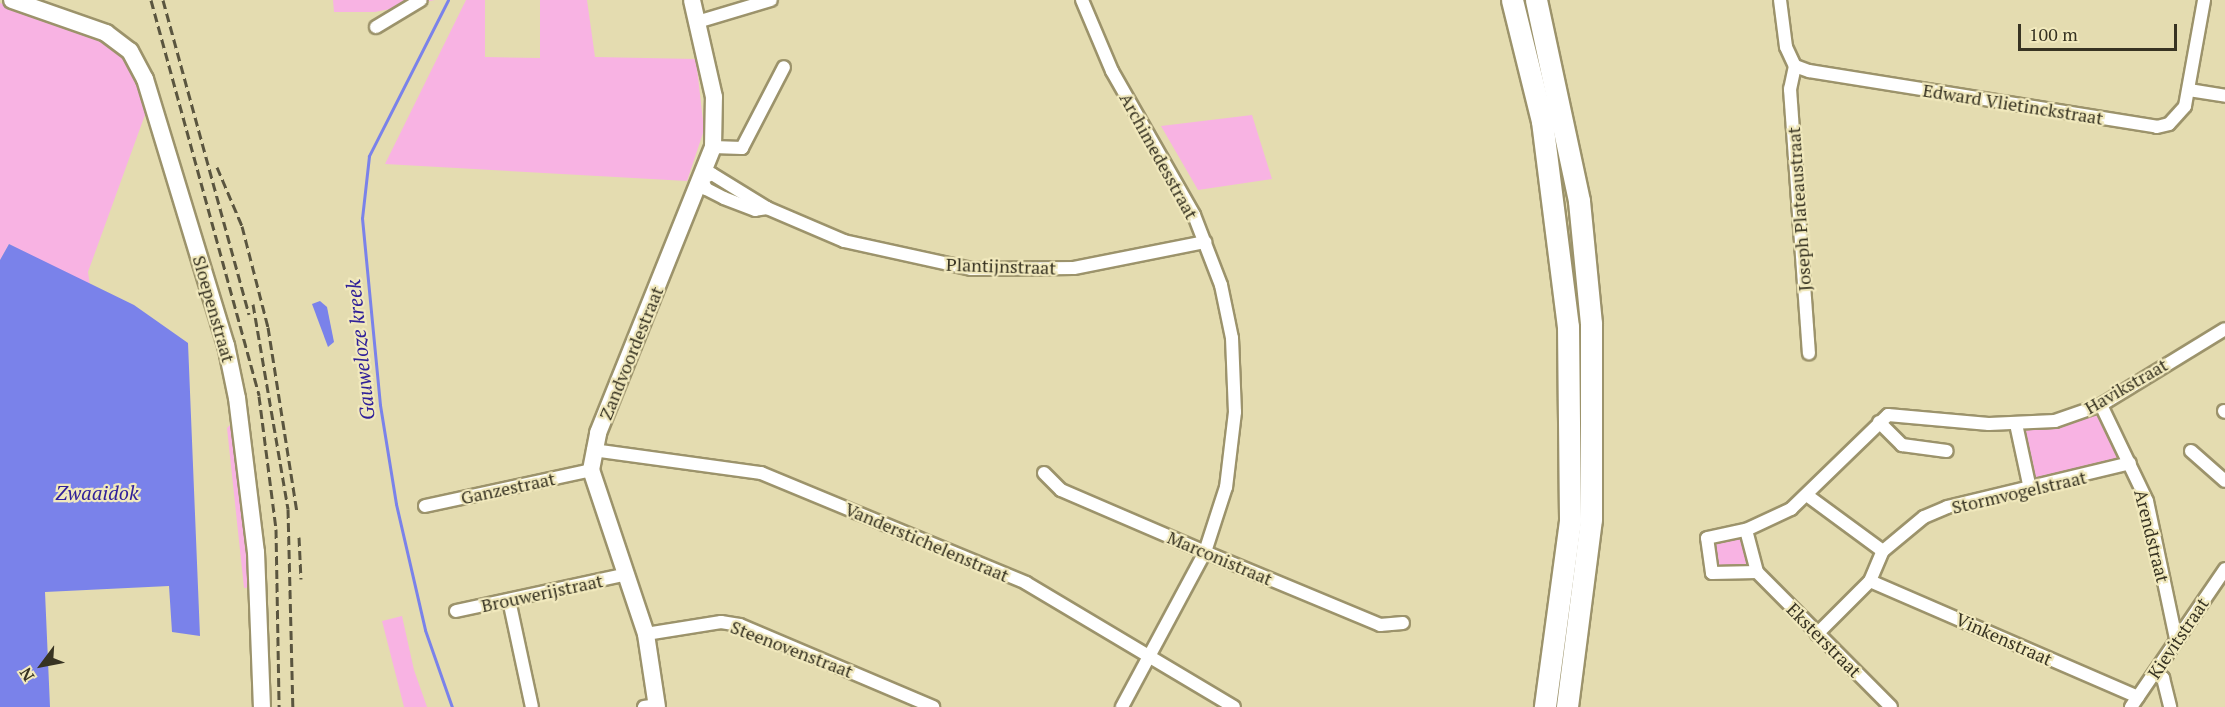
<!DOCTYPE html>
<html>
<head>
<meta charset="utf-8">
<style>
  body { margin:0 }
  #map { position:relative; width:2225px; height:707px; overflow:hidden; background:#e4dcb0; font-family:"PT Serif",serif }
  div>[style] { position:absolute }
  .green>* { inset:0; background:#f8b3e3; transform-origin:0 0 }
  .water>* { inset:0; background:#7a82ea }
  .stream>* { height:3px; margin:-1.5px; padding:0 1.5px; transform-origin:1.5px; border-radius:1.5px; background:#7a82ea }
  .roads { filter:drop-shadow(2px 0 #9c936b) drop-shadow(-2px 0 #9c936b) drop-shadow(0 2px #9c936b) drop-shadow(0 -2px #9c936b) }
  .street>* { height:12px; margin:-6px; padding:0 6px; transform-origin:6px; border-radius:6px; background:#fff }
  .secondary>* { height:16px; margin:-8px; padding:0 8px; transform-origin:8px; border-radius:8px; background:#fff }
  .highway>* { height:21px; margin:-10.5px; padding:0 10.5px; transform-origin:10.5px; border-radius:10.5px; background:#fff }
  .rail>* { height:3px; margin-top:-1.5px; transform-origin:0; background:repeating-linear-gradient(90deg,#5a553f 0 9px,transparent 0 13.5px) }
  span { translate:-50% -50%; white-space:nowrap; text-align:center; line-height:1.15; -webkit-text-stroke:4.5px #f1e9bd; paint-order:stroke }
  .street-label { font-size:18px; color:#373322 }
  .water-label { font-size:20px; color:#302099; font-style:italic }
  .north { position:absolute; left:12px; top:635px; width:60px; height:60px; -webkit-text-stroke:4px #f1e9bd; paint-order:stroke; rotate:238deg; font-size:16px; font-weight:700; line-height:24px; text-align:center; color:#373322 }
  .north::after { content:''; display:block; margin:auto; width:21px; height:27px; background:#373322; clip-path:polygon(50% 0,100% 100%,50% 72%,0 100%) }
  .scale { position:absolute; left:2018px; top:24px; width:159px; height:27px; box-sizing:border-box; border:3px solid #373322; border-top:0; padding-left:8px; font-size:18px; line-height:21px; white-space:nowrap; color:#373322; -webkit-text-stroke:4px #f1e9bd; paint-order:stroke }
</style>
</head>
<body>
<div id="map">
  <div class="green">
    <i style="clip-path:polygon(333px 0,435px 0,375px 12px,334px 12px)"></i>
    <i style="clip-path:polygon(466px 0,485px 0,485px 57px,540px 58px,540px 0,587px 0,595px 57px,696px 59px,704px 130px,687px 181px,385px 164px)"></i>
    <i style="clip-path:polygon(0 3px,97px 38px,128px 61px,137px 78px,146px 112px,88px 272px,90px 286px,9px 244px,0 260px)"></i>
    <i style="clip-path:polygon(1252px 115px,1272px 179px,1198px 190px,1161px 126px)"></i>
    <i style="clip-path:polygon(2091px 414px,2101px 418px,2120px 461px,2033px 479px,2025px 431px)"></i>
    <i style="clip-path:polygon(232px 423px,241px 498px,252px 587px,244px 588px,227px 428px)"></i>
    <i style="left:1742px;top:538px;width:27px;height:30px;rotate:77deg"></i>
    <i style="clip-path:polygon(402px 616px,414px 670px,427px 707px,404px 707px,382px 621px)"></i>
  </div>
  <div class="water">
    <i style="clip-path:polygon(9px 244px,134px 305px,188px 343px,200px 636px,172px 632px,169px 586px,45px 592px,50px 707px,0 707px,0 260px)"></i>
    <i style="clip-path:polygon(320px 301px,327px 307px,334px 342px,328px 347px,312px 304px)"></i>
  </div>
  <div class="stream">
    <i style="left:448px;top:0;width:175px;rotate:116.9deg"></i>
    <i style="left:369px;top:156px;width:62px;rotate:96.4deg"></i>
    <i style="left:362px;top:218px;width:188px;rotate:84.5deg"></i>
    <i style="left:380px;top:405px;width:100px;rotate:80.8deg"></i>
    <i style="left:396px;top:504px;width:129px;rotate:77deg"></i>
    <i style="left:425px;top:630px;width:82px;rotate:70.7deg"></i>
  </div>
  <div class="roads">
    <div class="street">
      <i style="left:1082px;top:0;width:77px;rotate:67.1deg"></i>
      <i style="left:1112px;top:71px;width:166px;rotate:60.3deg"></i>
      <i style="left:1194px;top:215px;width:75px;rotate:68.9deg"></i>
      <i style="left:1221px;top:285px;width:54px;rotate:78.3deg"></i>
      <i style="left:1232px;top:338px;width:74px;rotate:87.7deg"></i>
      <i style="left:1235px;top:412px;width:76px;rotate:96.8deg"></i>
      <i style="left:1226px;top:487px;width:68px;rotate:107.9deg"></i>
      <i style="left:1205px;top:552px;width:176px;rotate:118.2deg"></i>
      <i style="left:1780px;top:0;width:47px;rotate:82.7deg"></i>
      <i style="left:1786px;top:47px;width:21px;rotate:65deg"></i>
      <i style="left:1795px;top:66px;width:15px;rotate:20deg"></i>
      <i style="left:1809px;top:71px;width:352px;rotate:9.1deg"></i>
      <i style="left:2157px;top:127px;width:12px;rotate:-14deg"></i>
      <i style="left:2169px;top:124px;width:24px;rotate:-48deg"></i>
      <i style="left:2185px;top:106px;width:108px;rotate:-79.8deg"></i>
      <i style="left:697px;top:22px;width:77px;rotate:-16.6deg"></i>
      <i style="left:376px;top:27px;width:52px;rotate:-31deg"></i>
      <i style="left:1795px;top:66px;width:24px;rotate:102deg"></i>
      <i style="left:1790px;top:89px;width:265px;rotate:85.9deg"></i>
      <i style="left:2189px;top:90px;width:36px;rotate:9deg"></i>
      <i style="left:713px;top:147px;width:29px;rotate:2deg"></i>
      <i style="left:742px;top:148px;width:91px;rotate:-62.6deg"></i>
      <i style="left:767px;top:208px;width:12px;rotate:171deg"></i>
      <i style="left:755px;top:210px;width:33px;rotate:-159deg"></i>
      <i style="left:724px;top:198px;width:20px;rotate:-153deg"></i>
      <i style="left:706px;top:189px;width:11px;rotate:-112deg"></i>
      <i style="left:702px;top:179px;width:11px;rotate:-27deg"></i>
      <i style="left:712px;top:174px;width:65px;rotate:31.7deg"></i>
      <i style="left:767px;top:208px;width:84px;rotate:23.2deg"></i>
      <i style="left:844px;top:241px;width:130px;rotate:12.4deg"></i>
      <i style="left:971px;top:269px;width:103px;rotate:-0.6deg"></i>
      <i style="left:1074px;top:268px;width:134px;rotate:-11.2deg"></i>
      <i style="left:2101px;top:405px;width:106px;rotate:64.4deg"></i>
      <i style="left:2147px;top:501px;width:141px;rotate:78.1deg"></i>
      <i style="left:2224px;top:411px;width:1px;rotate:45deg"></i>
      <i style="left:1879px;top:422px;width:33px;rotate:45deg"></i>
      <i style="left:1902px;top:445px;width:45px;rotate:7.6deg"></i>
      <i style="left:2016px;top:424px;width:66px;rotate:77.8deg"></i>
      <i style="left:593px;top:450px;width:170px;rotate:7.8deg"></i>
      <i style="left:761px;top:473px;width:287px;rotate:22.5deg"></i>
      <i style="left:1026px;top:583px;width:242px;rotate:30.8deg"></i>
      <i style="left:2191px;top:451px;width:45px;rotate:41.4deg"></i>
      <i style="left:1044px;top:473px;width:24px;rotate:45deg"></i>
      <i style="left:1061px;top:490px;width:157px;rotate:23.3deg"></i>
      <i style="left:1205px;top:552px;width:190px;rotate:22.6deg"></i>
      <i style="left:1380px;top:625px;width:23px;rotate:-5deg"></i>
      <i style="left:1808px;top:496px;width:93px;rotate:36.3deg"></i>
      <i style="left:425px;top:506px;width:170px;rotate:-12.2deg"></i>
      <i style="left:1746px;top:530px;width:43px;rotate:75.3deg"></i>
      <i style="left:1757px;top:572px;width:45px;rotate:178.7deg"></i>
      <i style="left:1712px;top:573px;width:35px;rotate:-98deg"></i>
      <i style="left:1707px;top:538px;width:40px;rotate:-12deg"></i>
      <i style="left:1746px;top:530px;width:50px;rotate:-25deg"></i>
      <i style="left:1791px;top:509px;width:135px;rotate:-44.1deg"></i>
      <i style="left:1888px;top:415px;width:101px;rotate:5.1deg"></i>
      <i style="left:1989px;top:424px;width:66px;rotate:-2.6deg"></i>
      <i style="left:2055px;top:421px;width:49px;rotate:-19.2deg"></i>
      <i style="left:2101px;top:405px;width:145px;rotate:-31.5deg"></i>
      <i style="left:1757px;top:572px;width:190px;rotate:45.2deg"></i>
      <i style="left:1870px;top:581px;width:292px;rotate:23.4deg"></i>
      <i style="left:509px;top:600px;width:109px;rotate:77.9deg"></i>
      <i style="left:456px;top:611px;width:175px;rotate:-12.2deg"></i>
      <i style="left:646px;top:634px;width:76px;rotate:-9.1deg"></i>
      <i style="left:721px;top:622px;width:19px;rotate:9deg"></i>
      <i style="left:740px;top:625px;width:210px;rotate:23deg"></i>
      <i style="left:1817px;top:634px;width:75px;rotate:-45deg"></i>
      <i style="left:1870px;top:581px;width:33px;rotate:-67deg"></i>
      <i style="left:1883px;top:551px;width:53px;rotate:-39.7deg"></i>
      <i style="left:1924px;top:517px;width:25px;rotate:-23deg"></i>
      <i style="left:1947px;top:507px;width:188px;rotate:-13.5deg"></i>
      <i style="left:2156px;top:673px;width:9px;rotate:36deg"></i>
      <i style="left:2163px;top:678px;width:30px;rotate:76deg"></i>
      <i style="left:644px;top:707px;width:12px;rotate:-9deg"></i>
      <i style="left:2131px;top:707px;width:167px;rotate:-55.7deg"></i>
    </div>
    <div class="secondary">
      <i style="left:12px;top:0;width:100px;rotate:19.3deg"></i>
      <i style="left:106px;top:33px;width:30px;rotate:37deg"></i>
      <i style="left:130px;top:51px;width:32px;rotate:62deg"></i>
      <i style="left:145px;top:79px;width:278px;rotate:73.1deg"></i>
      <i style="left:226px;top:345px;width:54px;rotate:78.3deg"></i>
      <i style="left:237px;top:398px;width:155px;rotate:83deg"></i>
      <i style="left:256px;top:552px;width:155px;rotate:87.8deg"></i>
      <i style="left:657px;top:707px;width:74px;rotate:-98.6deg"></i>
      <i style="left:646px;top:634px;width:173px;rotate:-108.5deg"></i>
      <i style="left:591px;top:470px;width:38px;rotate:-79deg"></i>
      <i style="left:598px;top:433px;width:308px;rotate:-68.1deg"></i>
      <i style="left:713px;top:147px;width:50px;rotate:-88.9deg"></i>
      <i style="left:714px;top:97px;width:99px;rotate:-102.8deg"></i>
    </div>
    <div class="highway">
      <i style="left:1512px;top:0;width:125px;rotate:76.1deg"></i>
      <i style="left:1542px;top:121px;width:207px;rotate:82.8deg"></i>
      <i style="left:1568px;top:326px;width:195px;rotate:89.4deg"></i>
      <i style="left:1570px;top:521px;width:188px;rotate:97.7deg"></i>
      <i style="left:1536px;top:0;width:206px;rotate:77.9deg"></i>
      <i style="left:1579px;top:201px;width:123px;rotate:84.4deg"></i>
      <i style="left:1591px;top:323px;width:196px;rotate:90deg"></i>
      <i style="left:1591px;top:519px;width:190px;rotate:97.3deg"></i>
    </div>
  </div>
  <div class="rail">
    <i style="left:151px;top:0;width:410px;rotate:74.7deg"></i>
    <i style="left:259px;top:396px;width:134px;rotate:82.7deg"></i>
    <i style="left:276px;top:529px;width:178px;rotate:89deg"></i>
    <i style="left:163px;top:0;width:326px;rotate:74.7deg"></i>
    <i style="left:217px;top:167px;width:64px;rotate:67deg"></i>
    <i style="left:242px;top:226px;width:104px;rotate:75.6deg"></i>
    <i style="left:268px;top:327px;width:188px;rotate:81.1deg"></i>
    <i style="left:253px;top:304px;width:208px;rotate:80.3deg"></i>
    <i style="left:288px;top:509px;width:198px;rotate:88.6deg"></i>
    <i style="left:299px;top:537px;width:42px;rotate:87.3deg"></i>
  </div>
  <div class="street-label">
    <span style="left:2013px;top:104px;rotate:9deg">Edward Vlietinckstraat</span>
    <span style="left:1159px;top:156px;rotate:61deg">Archimedesstraat</span>
    <span style="left:1799px;top:209px;rotate:-94deg">Joseph Plateaustraat</span>
    <span style="left:1001px;top:266px;rotate:2deg">Plantijnstraat</span>
    <span style="left:214px;top:309px;rotate:74deg">Sloepenstraat</span>
    <span style="left:631px;top:353px;rotate:-68deg">Zandvoordestraat</span>
    <span style="left:2126px;top:386px;rotate:-30deg">Havikstraat</span>
    <span style="left:508px;top:488px;rotate:-12deg">Ganzestraat</span>
    <span style="left:2019px;top:492px;rotate:-13deg">Stormvogelstraat</span>
    <span style="left:2152px;top:536px;rotate:76deg">Arendstraat</span>
    <span style="left:927px;top:542px;rotate:23deg">Vanderstichelenstraat</span>
    <span style="left:1220px;top:558px;rotate:23deg">Marconistraat</span>
    <span style="left:542px;top:593px;rotate:-12deg">Brouwerijstraat</span>
    <span style="left:2178px;top:638px;rotate:-56deg">Kievitstraat</span>
    <span style="left:2004px;top:639px;rotate:24deg">Vinkenstraat</span>
    <span style="left:1824px;top:640px;rotate:45deg">Eksterstraat</span>
    <span style="left:792px;top:649px;rotate:21deg">Steenovenstraat</span>
  </div>
  <div class="water-label">
    <span style="left:360px;top:350px;rotate:-96deg">Gauweloze kreek</span>
    <span style="left:97px;top:492px">Zwaaidok</span>
  </div>
  <div class="north">N</div>
  <div class="scale">100 m</div>
</div>
</body>
</html>
